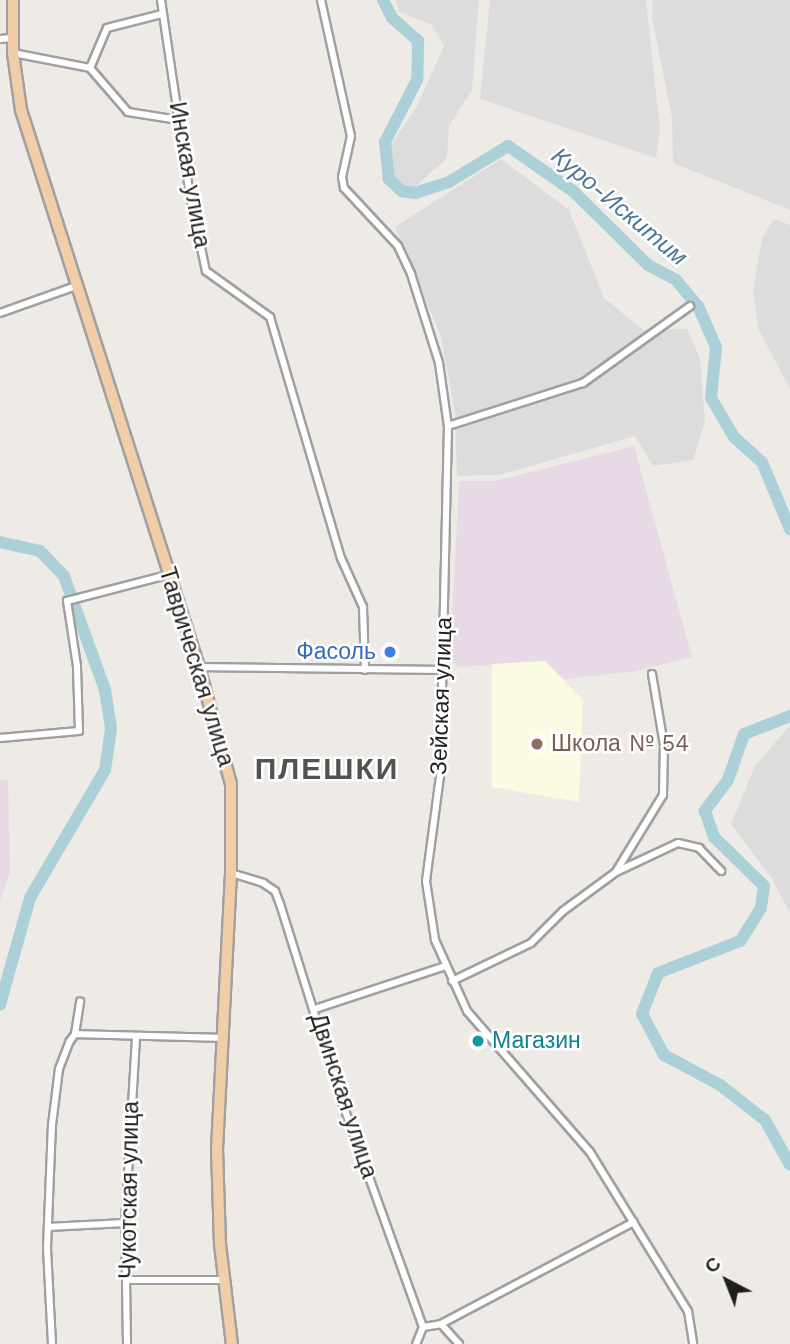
<!DOCTYPE html>
<html>
<head>
<meta charset="utf-8">
<style>
  body { margin:0 }
  #map { position:relative; width:790px; height:1344px; overflow:hidden; background:#eeebe6; font-family:"Work Sans",sans-serif }
  div>[style] { position:absolute }
  .residential>* { inset:0; background:#dddcdc }
  .industrial>* { inset:0; background:#e7d9e5 }
  .education>* { inset:0; background:#fbfae2 }
  .river>* { height:12px; margin:-6px; padding:0 6px; transform-origin:6px; border-radius:6px; background:#acd0d7 }
  .roads { filter:drop-shadow(2px 0 #a0a0a0) drop-shadow(-2px 0 #a0a0a0) drop-shadow(0 2px #a0a0a0) drop-shadow(0 -2px #a0a0a0) }
  .minor>* { height:6px; margin:-3px; padding:0 3px; transform-origin:3px; border-radius:3px; background:#fff }
  .primary>* { height:10px; margin:-5px; padding:0 5px; transform-origin:5px; border-radius:5px; background:#f1cea8 }
  .dots>* { width:19px; height:19px; translate:-50% -50%; box-sizing:border-box; border:4px solid #fff; border-radius:50% }
  span { translate:-50% -50%; white-space:nowrap; text-align:center; line-height:1.15; -webkit-text-stroke:5px #fff; paint-order:stroke }
  .street-label { font-size:23px; color:#1f1f1f }
  .shop-label { font-size:23px; color:#366cbe }
  .right { translate:-100% -50%; text-align:right }
  .education-label { font-size:23px; color:#785e54 }
  .left { translate:0 -50%; text-align:left }
  .culture-label { font-size:23px; color:#0d838f }
  .water-label { font-size:24px; color:#4f7695; font-style:italic }
  .district-label { font-size:30px; color:#525252; font-weight:700; letter-spacing:2px }
  .north { position:absolute; left:692px; top:1246px; width:70px; height:70px; -webkit-text-stroke:5px #fff; paint-order:stroke; rotate:318deg; font-size:19px; font-weight:700; line-height:28px; text-align:center; color:#1f1f1f }
  .north::after { content:''; display:block; margin:auto; width:24px; height:32px; background:#1f1f1f; clip-path:polygon(50% 0,100% 100%,50% 72%,0 100%) }
</style>
</head>
<body>
<div id="map">
  <div class="residential">
    <i style="clip-path:polygon(396px 0,479px 0,472px 90px,449px 126px,447px 158px,414px 188px,382px 181px,383px 156px,416px 108px,444px 46px,432px 25px,399px 12px)"></i>
    <i style="clip-path:polygon(490px 0,646px 0,660px 129px,656px 158px,480px 99px)"></i>
    <i style="clip-path:polygon(653px 0,790px 0,790px 210px,673px 163px,672px 117px,652px 18px)"></i>
    <i style="clip-path:polygon(501px 159px,569px 210px,604px 298px,643px 330px,687px 329px,700px 359px,705px 422px,693px 460px,653px 466px,635px 436px,499px 475px,457px 476px,455px 413px,441px 336px,395px 227px)"></i>
    <i style="clip-path:polygon(774px 219px,790px 225px,790px 389px,758px 328px,753px 291px,762px 238px)"></i>
    <i style="clip-path:polygon(790px 725px,790px 913px,770px 876px,731px 824px,755px 766px)"></i>
  </div>
  <div class="industrial">
    <i style="clip-path:polygon(634px 446px,692px 657px,631px 672px,563px 679px,545px 661px,458px 667px,450px 659px,459px 481px,495px 481px)"></i>
    <i style="clip-path:polygon(0 780px,8px 781px,10px 873px,0 900px)"></i>
  </div>
  <div class="education">
    <i style="clip-path:polygon(545px 661px,583px 700px,579px 802px,492px 787px,492px 664px)"></i>
  </div>
  <div class="river">
    <i style="left:383px;top:0;width:20px;rotate:63deg"></i>
    <i style="left:392px;top:18px;width:35px;rotate:41deg"></i>
    <i style="left:418px;top:41px;width:39px;rotate:91deg"></i>
    <i style="left:417px;top:80px;width:70px;rotate:117.3deg"></i>
    <i style="left:385px;top:142px;width:37px;rotate:84deg"></i>
    <i style="left:389px;top:179px;width:18px;rotate:43deg"></i>
    <i style="left:402px;top:191px;width:13px;rotate:9deg"></i>
    <i style="left:415px;top:193px;width:36px;rotate:-18deg"></i>
    <i style="left:449px;top:182px;width:69px;rotate:-31.4deg"></i>
    <i style="left:508px;top:146px;width:79px;rotate:34.7deg"></i>
    <i style="left:573px;top:191px;width:105px;rotate:44.6deg"></i>
    <i style="left:648px;top:265px;width:32px;rotate:28deg"></i>
    <i style="left:676px;top:280px;width:34px;rotate:50deg"></i>
    <i style="left:698px;top:306px;width:45px;rotate:66.3deg"></i>
    <i style="left:716px;top:347px;width:51px;rotate:95.6deg"></i>
    <i style="left:711px;top:398px;width:45px;rotate:59.5deg"></i>
    <i style="left:734px;top:437px;width:38px;rotate:42deg"></i>
    <i style="left:762px;top:462px;width:73px;rotate:67.3deg"></i>
    <i style="left:0;top:542px;width:41px;rotate:12.7deg"></i>
    <i style="left:40px;top:551px;width:35px;rotate:46deg"></i>
    <i style="left:64px;top:576px;width:121px;rotate:70.2deg"></i>
    <i style="left:105px;top:690px;width:39px;rotate:81deg"></i>
    <i style="left:111px;top:729px;width:41px;rotate:98.3deg"></i>
    <i style="left:105px;top:770px;width:148px;rotate:120.4deg"></i>
    <i style="left:30px;top:898px;width:111px;rotate:105.7deg"></i>
    <i style="left:790px;top:716px;width:49px;rotate:158.6deg"></i>
    <i style="left:744px;top:734px;width:49px;rotate:109.2deg"></i>
    <i style="left:728px;top:780px;width:39px;rotate:127deg"></i>
    <i style="left:705px;top:811px;width:28px;rotate:71deg"></i>
    <i style="left:714px;top:837px;width:70px;rotate:44.4deg"></i>
    <i style="left:764px;top:886px;width:22px;rotate:98deg"></i>
    <i style="left:761px;top:908px;width:39px;rotate:122deg"></i>
    <i style="left:740px;top:941px;width:88px;rotate:158.7deg"></i>
    <i style="left:658px;top:973px;width:44px;rotate:111.3deg"></i>
    <i style="left:642px;top:1014px;width:47px;rotate:61.8deg"></i>
    <i style="left:664px;top:1055px;width:64px;rotate:28.2deg"></i>
    <i style="left:720px;top:1085px;width:57px;rotate:37.9deg"></i>
    <i style="left:765px;top:1120px;width:51px;rotate:60.9deg"></i>
  </div>
  <div class="roads">
    <div class="minor">
      <i style="left:161px;top:0;width:198px;rotate:81.6deg"></i>
      <i style="left:190px;top:196px;width:77px;rotate:78deg"></i>
      <i style="left:206px;top:271px;width:79px;rotate:35.7deg"></i>
      <i style="left:270px;top:317px;width:251px;rotate:73.6deg"></i>
      <i style="left:341px;top:558px;width:54px;rotate:65.8deg"></i>
      <i style="left:363px;top:607px;width:63px;rotate:88.2deg"></i>
      <i style="left:321px;top:0;width:139px;rotate:77.6deg"></i>
      <i style="left:351px;top:136px;width:42px;rotate:102.4deg"></i>
      <i style="left:342px;top:177px;width:11px;rotate:80deg"></i>
      <i style="left:344px;top:188px;width:79px;rotate:47deg"></i>
      <i style="left:398px;top:246px;width:31px;rotate:65deg"></i>
      <i style="left:411px;top:274px;width:93px;rotate:72.5deg"></i>
      <i style="left:439px;top:363px;width:64px;rotate:81.9deg"></i>
      <i style="left:448px;top:426px;width:350px;rotate:91.3deg"></i>
      <i style="left:440px;top:776px;width:106px;rotate:97.6deg"></i>
      <i style="left:426px;top:881px;width:60px;rotate:81.3deg"></i>
      <i style="left:435px;top:940px;width:78px;rotate:65.7deg"></i>
      <i style="left:467px;top:1011px;width:187px;rotate:48.9deg"></i>
      <i style="left:590px;top:1152px;width:187px;rotate:58.4deg"></i>
      <i style="left:688px;top:1311px;width:33px;rotate:81deg"></i>
      <i style="left:0;top:39px;width:12px;rotate:-5deg"></i>
      <i style="left:13px;top:53px;width:78px;rotate:11deg"></i>
      <i style="left:90px;top:68px;width:58px;rotate:49.2deg"></i>
      <i style="left:128px;top:112px;width:51px;rotate:9.1deg"></i>
      <i style="left:90px;top:68px;width:43px;rotate:-67deg"></i>
      <i style="left:107px;top:28px;width:57px;rotate:-14.3deg"></i>
      <i style="left:0;top:313px;width:81px;rotate:-19.6deg"></i>
      <i style="left:448px;top:426px;width:142px;rotate:-17.7deg"></i>
      <i style="left:583px;top:383px;width:132px;rotate:-35.7deg"></i>
      <i style="left:199px;top:667px;width:243px;rotate:0.7deg"></i>
      <i style="left:0;top:738px;width:79px;rotate:-5.1deg"></i>
      <i style="left:79px;top:731px;width:65px;rotate:-91.8deg"></i>
      <i style="left:77px;top:666px;width:66px;rotate:-98.7deg"></i>
      <i style="left:67px;top:601px;width:103px;rotate:-14.6deg"></i>
      <i style="left:617px;top:870px;width:88px;rotate:-58.5deg"></i>
      <i style="left:663px;top:795px;width:50px;rotate:-88.9deg"></i>
      <i style="left:664px;top:745px;width:72px;rotate:-99.6deg"></i>
      <i style="left:231px;top:873px;width:34px;rotate:17deg"></i>
      <i style="left:263px;top:883px;width:14px;rotate:34deg"></i>
      <i style="left:275px;top:891px;width:14px;rotate:69deg"></i>
      <i style="left:280px;top:904px;width:207px;rotate:72.6deg"></i>
      <i style="left:342px;top:1102px;width:239px;rotate:70.2deg"></i>
      <i style="left:423px;top:1327px;width:18px;rotate:112deg"></i>
      <i style="left:452px;top:981px;width:88px;rotate:-25.7deg"></i>
      <i style="left:531px;top:943px;width:45px;rotate:-45deg"></i>
      <i style="left:563px;top:911px;width:66px;rotate:-36.3deg"></i>
      <i style="left:616px;top:872px;width:68px;rotate:-25.1deg"></i>
      <i style="left:678px;top:843px;width:22px;rotate:13deg"></i>
      <i style="left:699px;top:848px;width:32px;rotate:46deg"></i>
      <i style="left:315px;top:1009px;width:138px;rotate:-18.2deg"></i>
      <i style="left:75px;top:1034px;width:33px;rotate:-81deg"></i>
      <i style="left:48px;top:1227px;width:77px;rotate:-3deg"></i>
      <i style="left:129px;top:1280px;width:94px"></i>
      <i style="left:441px;top:1324px;width:27px;rotate:48deg"></i>
      <i style="left:423px;top:1327px;width:18px;rotate:-9deg"></i>
      <i style="left:441px;top:1324px;width:218px;rotate:-27.9deg"></i>
      <i style="left:52px;top:1344px;width:96px;rotate:-93deg"></i>
      <i style="left:47px;top:1248px;width:123px;rotate:-87.7deg"></i>
      <i style="left:52px;top:1125px;width:56px;rotate:-82.9deg"></i>
      <i style="left:59px;top:1069px;width:30px;rotate:-69deg"></i>
      <i style="left:70px;top:1041px;width:9px;rotate:-54deg"></i>
      <i style="left:75px;top:1034px;width:148px;rotate:1.5deg"></i>
      <i style="left:127px;top:1344px;width:121px;rotate:-90.9deg"></i>
      <i style="left:125px;top:1223px;width:186px;rotate:-86.6deg"></i>
    </div>
    <div class="primary">
      <i style="left:13px;top:0;width:53px;rotate:90deg"></i>
      <i style="left:13px;top:53px;width:58px;rotate:82deg"></i>
      <i style="left:21px;top:110px;width:585px;rotate:72.28deg"></i>
      <i style="left:199px;top:667px;width:121px;rotate:74.7deg"></i>
      <i style="left:231px;top:784px;width:89px;rotate:90deg"></i>
      <i style="left:231px;top:873px;width:276px;rotate:92.9deg"></i>
      <i style="left:217px;top:1149px;width:95px;rotate:88.2deg"></i>
      <i style="left:220px;top:1244px;width:101px;rotate:83.2deg"></i>
    </div>
  </div>
  <div class="dots">
    <i style="left:390px;top:652px;background:#3f7fe0"></i>
    <i style="left:537px;top:744px;background:#8d6e63"></i>
    <i style="left:478px;top:1041px;background:#0f9aa8"></i>
  </div>
  <div class="street-label">
    <span style="left:189px;top:175px;rotate:80deg">Инская улица</span>
    <span style="left:196px;top:667px;rotate:73deg">Таврическая улица</span>
    <span style="left:442px;top:696px;rotate:-88deg">Зейская улица</span>
    <span style="left:343px;top:1096px;rotate:72deg">Двинская улица</span>
    <span style="left:130px;top:1190px;rotate:-89deg">Чукотская улица</span>
  </div>
  <div class="shop-label">
    <span class="right" style="left:376px;top:652px">Фасоль</span>
  </div>
  <div class="education-label">
    <span class="left" style="left:551px;top:744px">Школа № 54</span>
  </div>
  <div class="culture-label">
    <span class="left" style="left:492px;top:1041px">Магазин</span>
  </div>
  <div class="water-label">
    <span style="left:619px;top:207px;rotate:40deg">Куро-Искитим</span>
  </div>
  <div class="district-label">
    <span style="left:327px;top:769px">ПЛЕШКИ</span>
  </div>
  <div class="north">С</div>
</div>
</body>
</html>
